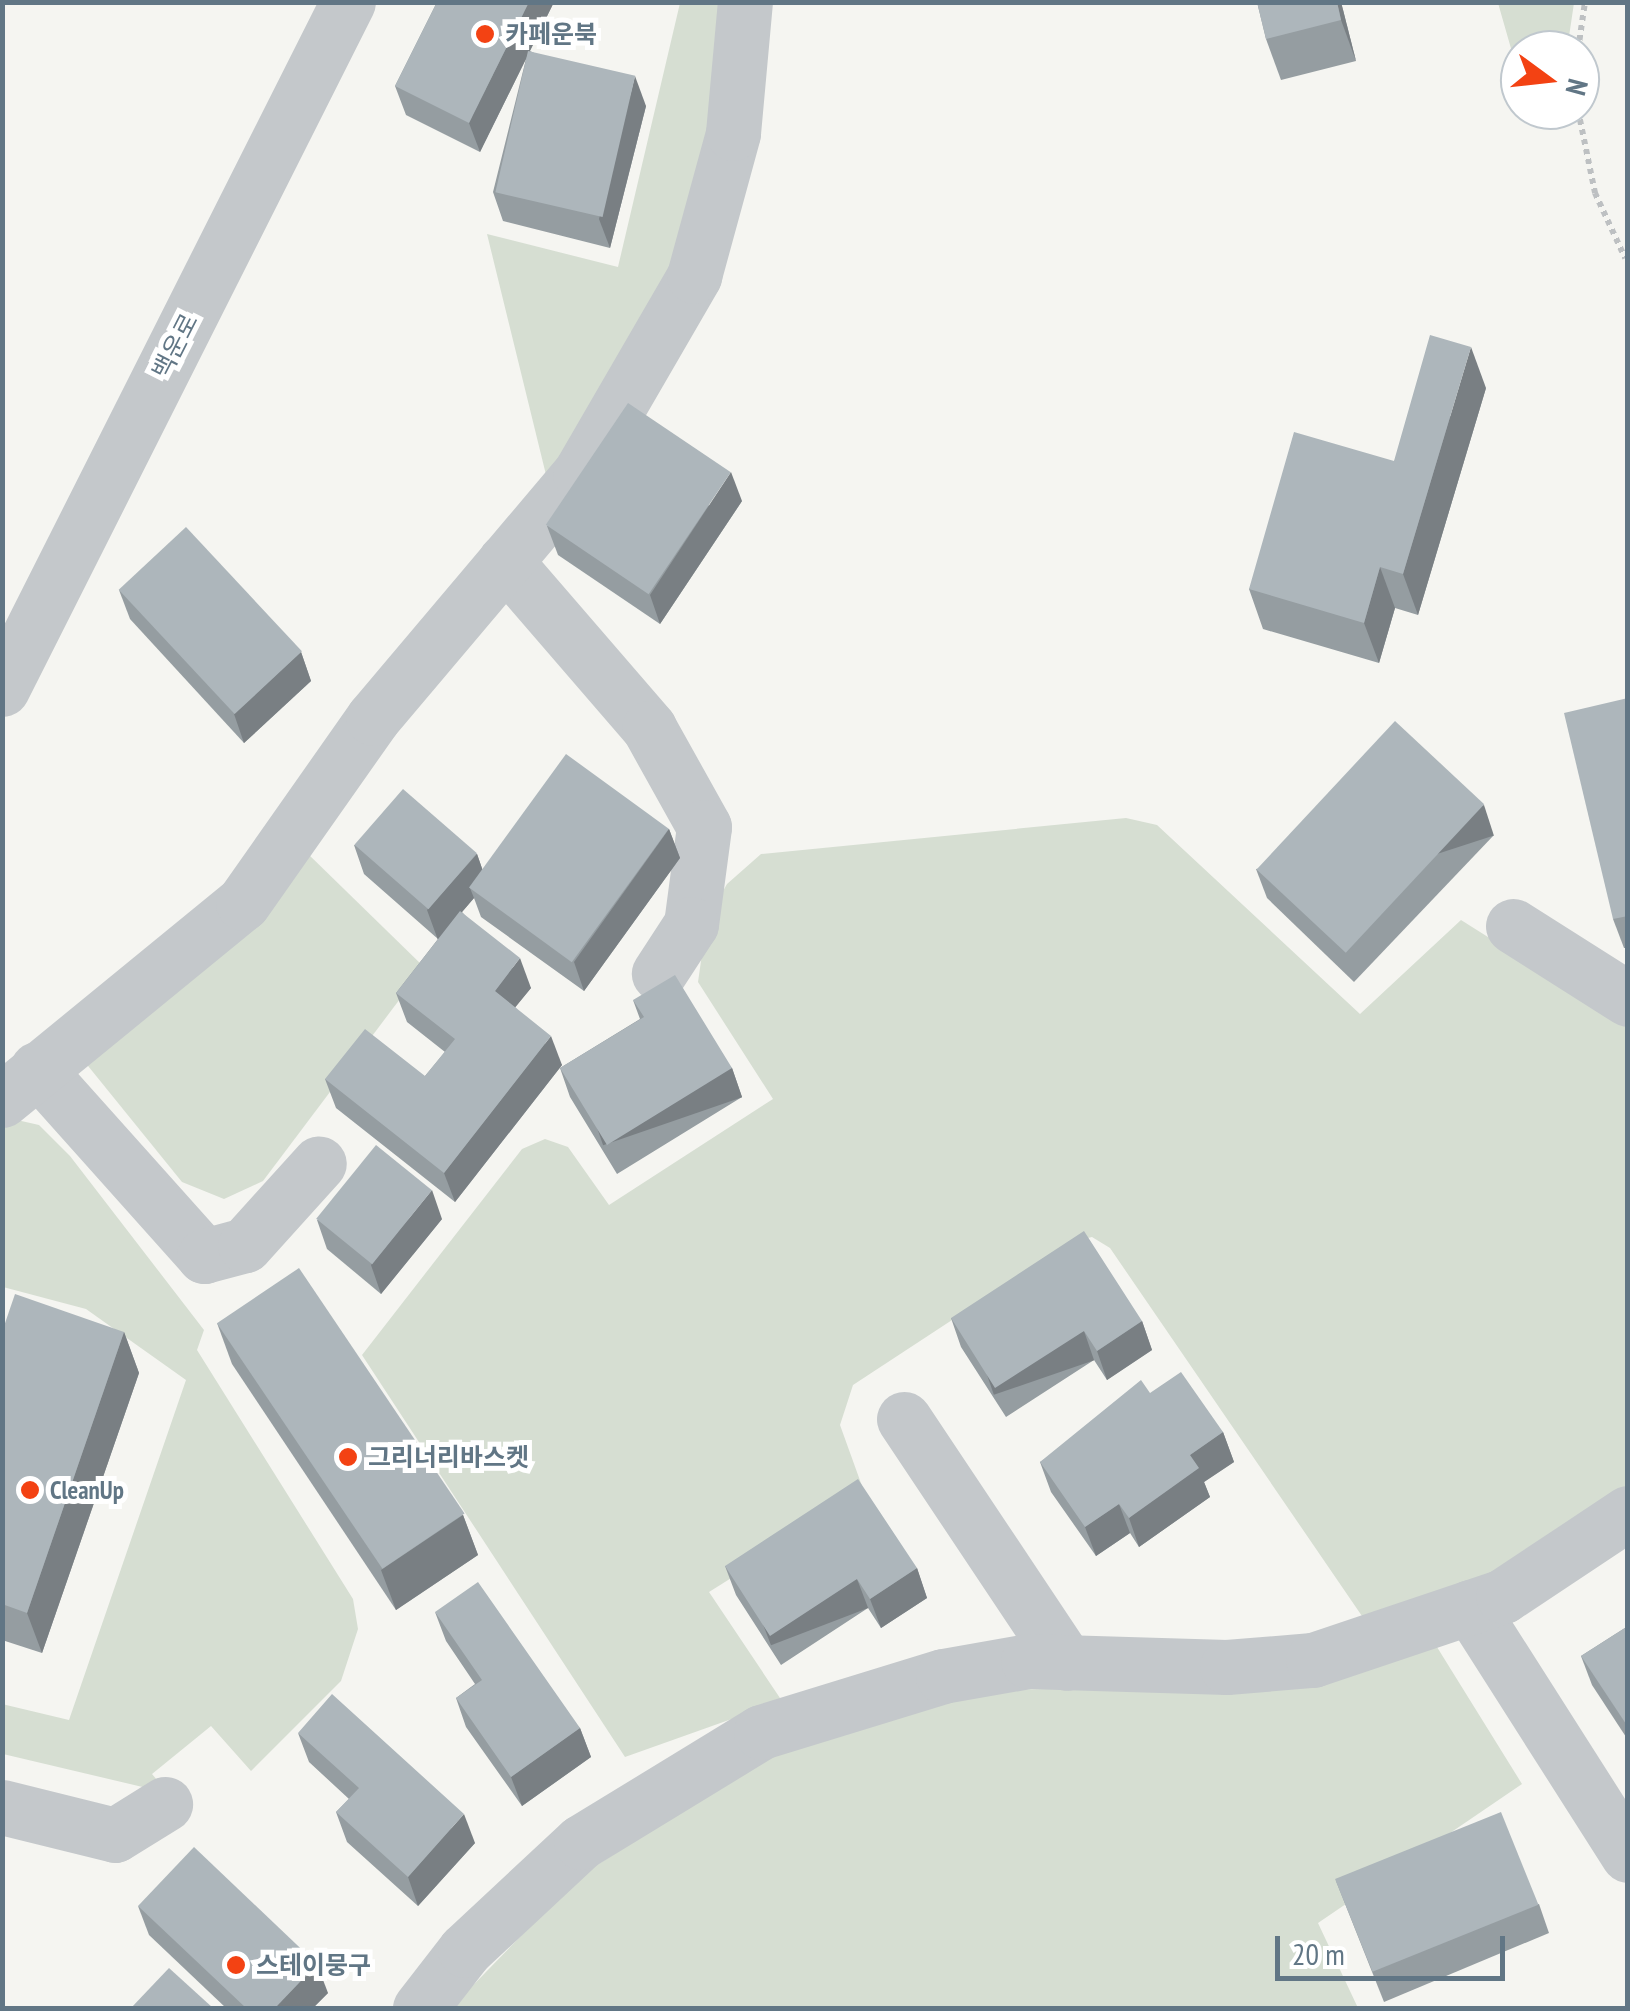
<!DOCTYPE html>
<html>
<head>
<meta charset="utf-8">
<style>
  body { margin:0 }
  #map { position:relative; width:1630px; height:2011px; overflow:hidden; background:#f5f5f1; font-family:"PT Sans Narrow","Noto Sans KR",sans-serif }
  div>[style] { position:absolute }
  .green>* { inset:0; background:#d6ded2 }
  .path>* { height:6px; margin-top:-3px; transform-origin:0; background:repeating-linear-gradient(90deg,#bdc0c2 0 5px,transparent 0 10px) }
  .minor>* { height:55px; margin:-27.5px; padding:0 27.5px; transform-origin:27.5px; border-radius:27.5px; background:#c4c8cb }
  .wall>* { inset:0; background:#959da1 }
  .shaded-wall>* { inset:0; background:#797f83; transform-origin:0 0 }
  .building>* { inset:0; background:#adb6bb; transform-origin:0 0 }
  .dots>* { width:28px; height:28px; translate:-50% -50%; box-sizing:border-box; border:5px solid #fff; border-radius:50% }
  span { translate:-50% -50%; white-space:nowrap; text-align:center; line-height:1.15; -webkit-text-stroke:10px #fff; paint-order:stroke }
  .poi-label { font-size:25px; color:#617685; font-weight:700 }
  .left { translate:0 -50%; text-align:left }
  .street-label { font-size:25px; color:#617685 }
  .frame { position:absolute; inset:0; border:5px solid #617685; pointer-events:none }
  .north { position:absolute; left:1500px; top:30px; width:100px; height:100px; box-sizing:border-box; background:#fff; border:2px solid #c0c8ce; border-radius:50%; rotate:105deg; font-size:28px; font-weight:700; line-height:40px; text-align:center; color:#617685 }
  .north::after { content:''; display:block; margin:auto; width:35px; height:45px; background:#f34213; clip-path:polygon(50% 0,100% 100%,50% 72%,0 100%) }
  .scale { position:absolute; left:1275px; top:1936px; width:230px; height:45px; box-sizing:border-box; border:5px solid #617685; border-top:0; padding-left:12px; font-size:30px; line-height:35px; white-space:nowrap; color:#617685; -webkit-text-stroke:8px #fff; paint-order:stroke }
</style>
</head>
<body>
<div id="map">
  <div class="green">
    <i style="clip-path:polygon(680px 3px,726px 3px,694px 238px,548px 483px,487px 234px,618px 267px)"></i>
    <i style="clip-path:polygon(1498px 3px,1574px 3px,1567px 50px,1520px 50px,1520px 80px)"></i>
    <i style="clip-path:polygon(1126px 818px,1157px 825px,1360px 1014px,1461px 920px,1627px 1025px,1627px 1496px,1490px 1580px,1364px 1619px,1110px 1248px,1092px 1237px,1071px 1242px,853px 1385px,840px 1425px,862px 1486px,846px 1506px,709px 1592px,782px 1701px,625px 1757px,362px 1355px,522px 1149px,545px 1139px,568px 1147px,609px 1205px,773px 1099px,698px 982px,707px 919px,727px 884px,761px 854px)"></i>
    <i style="clip-path:polygon(305px 851px,424px 967px,263px 1181px,224px 1199px,182px 1182px,80px 1056px)"></i>
    <i style="clip-path:polygon(17px 1120px,39px 1125px,70px 1156px,204px 1330px,197px 1350px,353px 1599px,358px 1629px,341px 1681px,251px 1771px,211px 1726px,152px 1774px,168px 1793px,3px 1754px,2px 1704px,69px 1720px,186px 1380px,86px 1309px,3px 1287px,3px 1129px)"></i>
    <i style="clip-path:polygon(1432px 1639px,1522px 1784px,1318px 1923px,1358px 2008px,451px 2008px,577px 1878px,774px 1751px,986px 1690px,1286px 1685px)"></i>
  </div>
  <div class="path">
    <i style="left:1578px;top:50px;width:49px;rotate:-81.7deg"></i>
    <i style="left:1578px;top:110px;width:85px;rotate:78.4deg"></i>
    <i style="left:1595px;top:193px;width:72px;rotate:65.2deg"></i>
  </div>
  <div class="minor">
    <i style="left:505px;top:561px;width:221px;rotate:49.2deg"></i>
    <i style="left:649px;top:728px;width:113px;rotate:60.9deg"></i>
    <i style="left:704px;top:827px;width:98px;rotate:97.6deg"></i>
    <i style="left:691px;top:924px;width:59px;rotate:123.1deg"></i>
    <i style="left:2px;top:689px;width:769px;rotate:-63.27deg"></i>
    <i style="left:1513px;top:926px;width:136px;rotate:32.4deg"></i>
    <i style="left:37px;top:1069px;width:251px;rotate:48.2deg"></i>
    <i style="left:204px;top:1256px;width:42px;rotate:-15deg"></i>
    <i style="left:245px;top:1245px;width:110px;rotate:-47.9deg"></i>
    <i style="left:2px;top:1100px;width:311px;rotate:-39.3deg"></i>
    <i style="left:243px;top:903px;width:226px;rotate:-54.9deg"></i>
    <i style="left:373px;top:718px;width:321px;rotate:-49.8deg"></i>
    <i style="left:580px;top:473px;width:228px;rotate:-59.9deg"></i>
    <i style="left:694px;top:276px;width:148px;rotate:-74.7deg"></i>
    <i style="left:733px;top:133px;width:132px;rotate:-84.8deg"></i>
    <i style="left:904px;top:1419px;width:293px;rotate:56.3deg"></i>
    <i style="left:1470px;top:1607px;width:294px;rotate:57.5deg"></i>
    <i style="left:2px;top:1807px;width:116px;rotate:13.9deg"></i>
    <i style="left:115px;top:1835px;width:59px;rotate:-31.8deg"></i>
    <i style="left:420px;top:2008px;width:73px;rotate:-52.2deg"></i>
    <i style="left:465px;top:1950px;width:158px;rotate:-43deg"></i>
    <i style="left:581px;top:1842px;width:211px;rotate:-31.4deg"></i>
    <i style="left:761px;top:1732px;width:190px;rotate:-17.1deg"></i>
    <i style="left:943px;top:1676px;width:86px;rotate:-10deg"></i>
    <i style="left:1028px;top:1661px;width:199px;rotate:1.7deg"></i>
    <i style="left:1227px;top:1667px;width:86px;rotate:-4.7deg"></i>
    <i style="left:1313px;top:1660px;width:200px;rotate:-18.6deg"></i>
    <i style="left:1503px;top:1596px;width:150px;rotate:-33.6deg"></i>
  </div>
  <div class="wall">
    <i style="clip-path:polygon(437px 2px,554px 2px,530px 51px,646px 106px,610px 248px,503px 221px,493px 192px,526px 59px,480px 152px,406px 115px,395px 86px)"></i>
    <i style="clip-path:polygon(1257px 2px,1341px 2px,1356px 61px,1281px 80px,1266px 39px)"></i>
    <i style="clip-path:polygon(1486px 388px,1418px 615px,1395px 608px,1379px 663px,1263px 629px,1249px 589px,1394px 461px)"></i>
    <i style="clip-path:polygon(742px 501px,660px 624px,558px 555px,547px 526px)"></i>
    <i style="clip-path:polygon(119px 590px,301px 652px,311px 681px,244px 743px,130px 619px)"></i>
    <i style="clip-path:polygon(1628px 698px,1628px 948px,1624px 948px,1613px 919px)"></i>
    <i style="clip-path:polygon(669px 829px,680px 858px,584px 991px,481px 917px,474px 898px,462px 912px,531px 988px,515px 1007px,562px 1065px,455px 1202px,336px 1108px,325px 1079px,425px 1076px,445px 1052px,407px 1022px,396px 993px,438px 939px,364px 874px,354px 845px,477px 854px,483px 871px)"></i>
    <i style="clip-path:polygon(1494px 835px,1354px 982px,1267px 898px,1256px 869px)"></i>
    <i style="clip-path:polygon(633px 1000px,732px 1068px,742px 1097px,617px 1174px,570px 1097px,560px 1068px,640px 1019px)"></i>
    <i style="clip-path:polygon(442px 1219px,381px 1294px,327px 1249px,317px 1220px)"></i>
    <i style="clip-path:polygon(951px 1318px,1142px 1321px,1152px 1350px,1107px 1380px,1094px 1360px,1006px 1417px,961px 1347px)"></i>
    <i style="clip-path:polygon(217px 1323px,463px 1515px,478px 1555px,396px 1610px,232px 1364px)"></i>
    <i style="clip-path:polygon(2px 1332px,124px 1332px,139px 1373px,42px 1653px,2px 1640px)"></i>
    <i style="clip-path:polygon(1150px 1393px,1223px 1432px,1234px 1462px,1204px 1482px,1210px 1497px,1139px 1547px,1130px 1533px,1096px 1556px,1051px 1492px,1040px 1462px)"></i>
    <i style="clip-path:polygon(725px 1566px,917px 1568px,927px 1598px,881px 1628px,868px 1608px,781px 1665px,736px 1595px)"></i>
    <i style="clip-path:polygon(435px 1612px,580px 1728px,591px 1757px,522px 1806px,466px 1727px,456px 1698px,475px 1684px,446px 1641px)"></i>
    <i style="clip-path:polygon(1628px 1626px,1628px 1740px,1592px 1685px,1581px 1656px)"></i>
    <i style="clip-path:polygon(298px 1733px,475px 1843px,418px 1906px,347px 1842px,336px 1812px,349px 1799px,309px 1762px)"></i>
    <i style="clip-path:polygon(1336px 1881px,1539px 1904px,1549px 1933px,1384px 2002px)"></i>
    <i style="clip-path:polygon(138px 1906px,328px 1993px,313px 2008px,226px 2008px,149px 1935px)"></i>
  </div>
  <div class="shaded-wall">
    <i style="clip-path:polygon(529px 2px,554px 2px,480px 152px,469px 123px)"></i>
    <i style="clip-path:polygon(1337px 2px,1341px 2px,1356px 61px,1341px 20px)"></i>
    <i style="clip-path:polygon(635px 76px,646px 106px,610px 248px,599px 219px)"></i>
    <i style="clip-path:polygon(1471px 347px,1486px 388px,1418px 615px,1403px 574px)"></i>
    <i style="clip-path:polygon(731px 472px,742px 501px,660px 624px,650px 595px)"></i>
    <i style="clip-path:polygon(1380px 567px,1395px 608px,1379px 663px,1364px 623px)"></i>
    <i style="clip-path:polygon(301px 652px,311px 681px,244px 743px,234px 714px)"></i>
    <i style="left:1484px;top:805px;width:32px;height:203px;rotate:72deg"></i>
    <i style="clip-path:polygon(669px 829px,680px 858px,584px 991px,574px 962px)"></i>
    <i style="clip-path:polygon(477px 854px,487px 883px,470px 888px,474px 898px,438px 940px,427px 910px)"></i>
    <i style="clip-path:polygon(520px 958px,531px 988px,505px 1020px,495px 991px)"></i>
    <i style="clip-path:polygon(551px 1036px,562px 1065px,455px 1202px,444px 1173px)"></i>
    <i style="left:732px;top:1068px;width:31px;height:147px;rotate:71deg"></i>
    <i style="clip-path:polygon(432px 1190px,442px 1219px,381px 1294px,371px 1265px)"></i>
    <i style="clip-path:polygon(1142px 1321px,1152px 1350px,1107px 1380px,1097px 1351px)"></i>
    <i style="left:1084px;top:1331px;width:31px;height:106px;rotate:71deg"></i>
    <i style="clip-path:polygon(124px 1332px,139px 1373px,42px 1653px,27px 1613px)"></i>
    <i style="clip-path:polygon(1223px 1432px,1234px 1462px,1204px 1482px,1210px 1497px,1139px 1547px,1129px 1518px,1190px 1455px)"></i>
    <i style="clip-path:polygon(1119px 1504px,1130px 1533px,1096px 1556px,1085px 1527px)"></i>
    <i style="clip-path:polygon(463px 1515px,478px 1555px,396px 1610px,381px 1570px)"></i>
    <i style="clip-path:polygon(917px 1568px,927px 1598px,881px 1628px,870px 1599px)"></i>
    <i style="left:857px;top:1579px;width:31px;height:104px;rotate:69deg"></i>
    <i style="clip-path:polygon(580px 1728px,591px 1757px,522px 1806px,511px 1777px)"></i>
    <i style="clip-path:polygon(464px 1814px,475px 1843px,418px 1906px,408px 1877px)"></i>
    <i style="clip-path:polygon(317px 1964px,328px 1993px,313px 2008px,275px 2008px)"></i>
  </div>
  <div class="building">
    <i style="clip-path:polygon(437px 2px,529px 2px,469px 123px,395px 86px)"></i>
    <i style="clip-path:polygon(1257px 2px,1337px 2px,1341px 20px,1266px 39px)"></i>
    <i style="left:528px;top:51px;width:110px;height:145px;rotate:13deg"></i>
    <i style="clip-path:polygon(1430px 335px,1471px 347px,1403px 574px,1380px 567px,1364px 623px,1249px 589px,1294px 432px,1394px 461px)"></i>
    <i style="left:628px;top:403px;width:124px;height:147px;rotate:34deg"></i>
    <i style="left:186px;top:527px;width:170px;height:92px;rotate:47deg"></i>
    <i style="clip-path:polygon(1628px 698px,1628px 916px,1613px 919px,1564px 713px)"></i>
    <i style="left:1395px;top:721px;width:122px;height:203px;rotate:43deg"></i>
    <i style="left:566px;top:754px;width:127px;height:165px;rotate:36deg"></i>
    <i style="left:403px;top:789px;width:98px;height:74px;rotate:41deg"></i>
    <i style="clip-path:polygon(460px 911px,520px 958px,495px 991px,551px 1036px,444px 1173px,325px 1079px,365px 1029px,425px 1076px,455px 1039px,396px 993px)"></i>
    <i style="clip-path:polygon(675px 975px,732px 1068px,607px 1145px,560px 1068px,644px 1017px,633px 1000px)"></i>
    <i style="left:376px;top:1145px;width:72px;height:95px;rotate:39deg"></i>
    <i style="clip-path:polygon(1084px 1231px,1142px 1321px,1097px 1351px,1084px 1331px,995px 1388px,951px 1318px)"></i>
    <i style="left:299px;top:1268px;width:296px;height:99px;rotate:56deg"></i>
    <i style="clip-path:polygon(15px 1294px,124px 1332px,27px 1613px,2px 1604px,2px 1332px)"></i>
    <i style="clip-path:polygon(1181px 1372px,1223px 1432px,1190px 1455px,1199px 1468px,1129px 1518px,1119px 1504px,1085px 1527px,1040px 1462px,1141px 1380px,1150px 1393px)"></i>
    <i style="clip-path:polygon(858px 1479px,917px 1568px,870px 1599px,857px 1579px,770px 1636px,725px 1566px)"></i>
    <i style="clip-path:polygon(478px 1582px,580px 1728px,511px 1777px,456px 1698px,482px 1680px,435px 1612px)"></i>
    <i style="clip-path:polygon(1628px 1626px,1628px 1727px,1581px 1656px)"></i>
    <i style="clip-path:polygon(332px 1694px,464px 1814px,408px 1877px,336px 1812px,359px 1788px,298px 1733px)"></i>
    <i style="left:1501px;top:1812px;width:100px;height:179px;rotate:68deg"></i>
    <i style="clip-path:polygon(194px 1847px,317px 1964px,275px 2008px,246px 2008px,138px 1906px)"></i>
    <i style="clip-path:polygon(169px 1968px,213px 2008px,131px 2008px)"></i>
  </div>
  <div class="dots">
    <i style="left:485px;top:34px;background:#f34213"></i>
    <i style="left:348px;top:1457px;background:#f34213"></i>
    <i style="left:30px;top:1490px;background:#f34213"></i>
    <i style="left:236px;top:1965px;background:#f34213"></i>
  </div>
  <div class="poi-label">
    <span class="left" style="left:505px;top:34px">카페운북</span>
    <span class="left" style="left:368px;top:1457px">그리너리바스켓</span>
    <span class="left" style="left:50px;top:1490px">CleanUp</span>
    <span class="left" style="left:256px;top:1965px">스테이뭉구</span>
  </div>
  <div class="street-label">
    <span style="left:175px;top:346px;rotate:-63deg">백운로</span>
  </div>
  <div class="frame"></div>
  <div class="north">N</div>
  <div class="scale">20 m</div>
</div>
</body>
</html>
